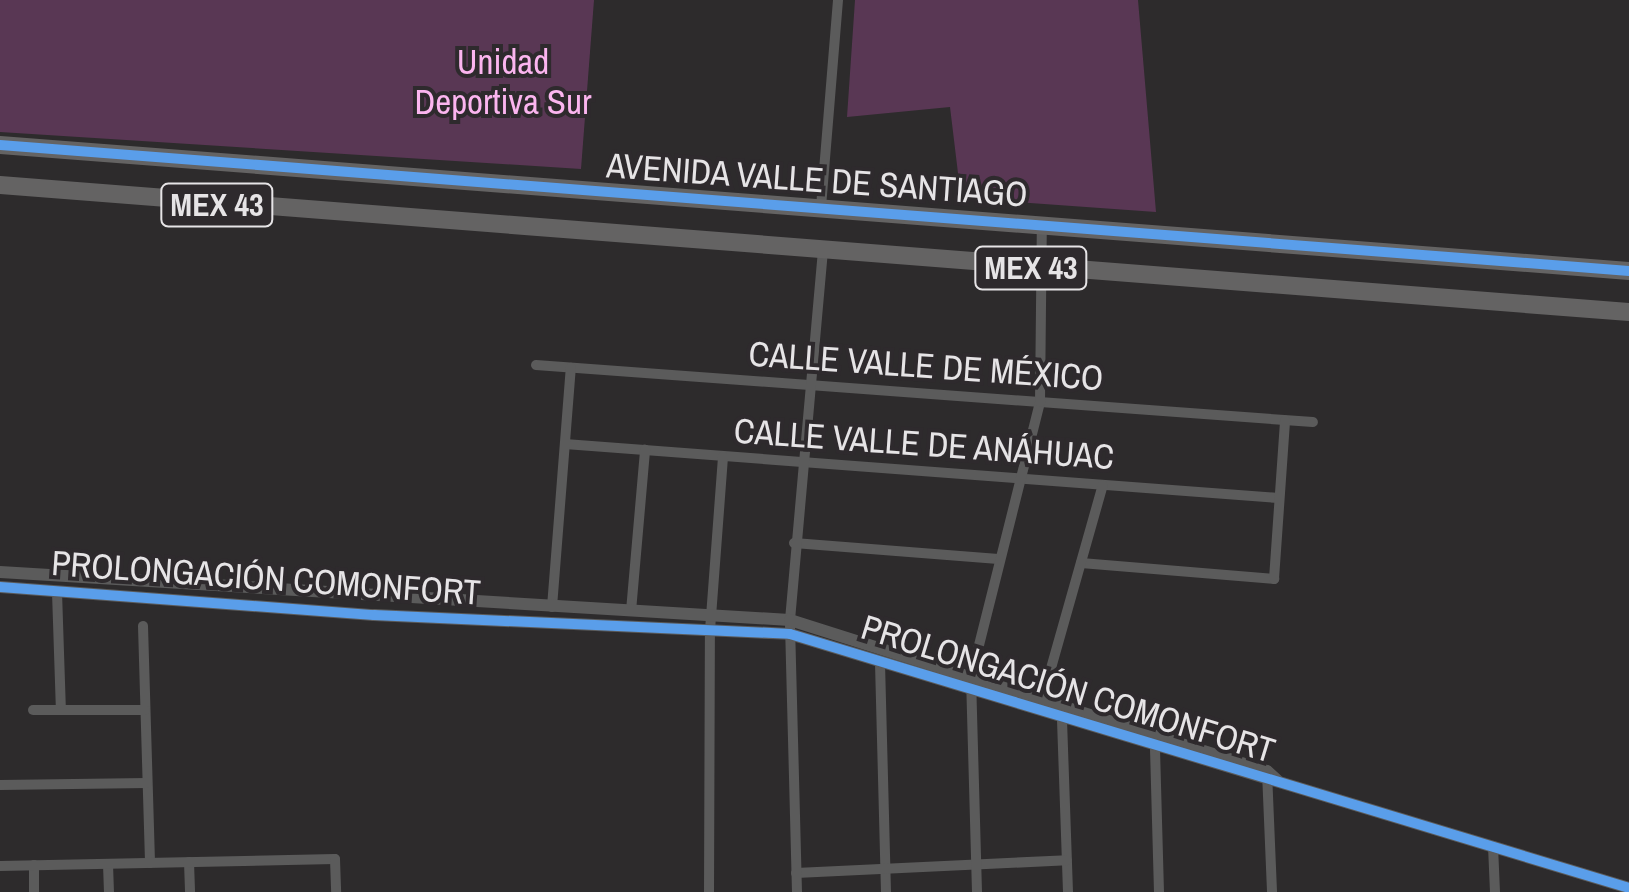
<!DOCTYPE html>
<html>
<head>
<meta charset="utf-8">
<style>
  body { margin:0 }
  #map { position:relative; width:1629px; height:892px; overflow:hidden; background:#2d2b2c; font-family:"Archivo Narrow",sans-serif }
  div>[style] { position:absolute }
  .green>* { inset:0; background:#593754 }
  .minor>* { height:10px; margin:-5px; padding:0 5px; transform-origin:5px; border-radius:5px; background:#5b5b5b }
  .tertiary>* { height:12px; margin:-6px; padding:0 6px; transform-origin:6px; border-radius:6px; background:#5b5b5b }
  .primary>* { height:18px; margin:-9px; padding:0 9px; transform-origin:9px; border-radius:9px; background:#646363 }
  .cycleway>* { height:10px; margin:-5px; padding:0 5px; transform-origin:5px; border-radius:5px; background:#5a9eea }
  span { translate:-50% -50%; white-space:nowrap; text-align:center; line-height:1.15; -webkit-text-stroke:8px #2e2a2d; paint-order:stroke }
  .shield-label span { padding:2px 8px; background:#2e2a2d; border:2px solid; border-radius:8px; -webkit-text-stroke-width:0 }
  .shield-label { font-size:32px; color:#e6e4e6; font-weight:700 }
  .park-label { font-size:35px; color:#fbb5ef }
  .street-label { font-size:35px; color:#e6e4e6 }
</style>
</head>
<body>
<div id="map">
  <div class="green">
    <i style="clip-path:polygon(0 0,594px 0,581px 169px,0 132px)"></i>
    <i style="clip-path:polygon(855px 0,1138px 0,1156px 212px,961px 198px,950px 107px,847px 117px)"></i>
  </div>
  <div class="minor">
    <i style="left:821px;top:207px;width:208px;rotate:-85.3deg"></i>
    <i style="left:536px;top:365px;width:779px;rotate:4.2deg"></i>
    <i style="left:565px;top:444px;width:716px;rotate:4.33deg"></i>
    <i style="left:794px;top:543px;width:205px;rotate:4.5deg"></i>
    <i style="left:1081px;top:563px;width:194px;rotate:4.7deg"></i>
    <i style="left:1274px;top:579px;width:159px;rotate:-86deg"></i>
    <i style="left:57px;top:592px;width:118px;rotate:88.1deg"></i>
    <i style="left:552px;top:607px;width:240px;rotate:-85.5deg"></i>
    <i style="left:631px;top:611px;width:162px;rotate:-85deg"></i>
    <i style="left:143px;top:626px;width:237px;rotate:88.3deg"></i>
    <i style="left:880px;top:663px;width:229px;rotate:88.5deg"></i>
    <i style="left:1042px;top:700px;width:223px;rotate:-74.2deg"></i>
    <i style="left:33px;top:710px;width:112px"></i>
    <i style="left:1062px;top:720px;width:172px;rotate:88deg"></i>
    <i style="left:1155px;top:749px;width:143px;rotate:88.4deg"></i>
    <i style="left:1267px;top:772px;width:120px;rotate:87.6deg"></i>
    <i style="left:0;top:785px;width:147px;rotate:-0.8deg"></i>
    <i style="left:1493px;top:846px;width:46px;rotate:87.5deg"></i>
    <i style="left:189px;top:862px;width:30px;rotate:88deg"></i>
    <i style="left:108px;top:864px;width:28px;rotate:88deg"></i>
    <i style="left:34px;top:865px;width:27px;rotate:90deg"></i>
    <i style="left:0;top:866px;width:335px;rotate:-1.2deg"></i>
    <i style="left:335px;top:859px;width:33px;rotate:88deg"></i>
    <i style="left:796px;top:873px;width:271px;rotate:-2.7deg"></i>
    <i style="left:709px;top:892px;width:262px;rotate:-89.8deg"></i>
    <i style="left:710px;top:630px;width:174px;rotate:-85.7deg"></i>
    <i style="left:797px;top:892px;width:272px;rotate:-91.5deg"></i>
    <i style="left:790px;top:620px;width:369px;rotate:-84.9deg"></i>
    <i style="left:977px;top:892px;width:215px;rotate:-91.6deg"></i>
    <i style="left:971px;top:677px;width:284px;rotate:-75.9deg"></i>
    <i style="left:1040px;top:402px;width:177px;rotate:-89.4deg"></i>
  </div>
  <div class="tertiary">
    <i style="left:0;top:572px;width:791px;rotate:3.48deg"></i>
    <i style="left:790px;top:620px;width:500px;rotate:17.57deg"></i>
    <i style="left:1267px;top:771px;width:13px;rotate:42deg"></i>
    <i style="left:0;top:587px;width:375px;rotate:4.3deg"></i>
    <i style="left:374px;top:615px;width:416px;rotate:2.6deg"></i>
    <i style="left:790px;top:634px;width:877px;rotate:16.84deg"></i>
  </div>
  <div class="primary">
    <i style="left:0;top:145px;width:1634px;rotate:4.42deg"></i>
    <i style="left:0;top:185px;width:1634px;rotate:4.46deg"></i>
  </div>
  <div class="cycleway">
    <i style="left:0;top:145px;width:1634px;rotate:4.42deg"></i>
    <i style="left:0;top:587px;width:375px;rotate:4.3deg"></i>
    <i style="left:374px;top:615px;width:416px;rotate:2.6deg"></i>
    <i style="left:790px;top:634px;width:877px;rotate:16.84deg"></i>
  </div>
  <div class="shield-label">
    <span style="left:217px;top:205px">MEX 43</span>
    <span style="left:1031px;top:268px">MEX 43</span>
  </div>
  <div class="park-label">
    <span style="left:503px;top:82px">Unidad<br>Deportiva Sur</span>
  </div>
  <div class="street-label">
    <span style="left:817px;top:180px;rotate:4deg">AVENIDA VALLE DE SANTIAGO</span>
    <span style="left:926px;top:366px;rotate:4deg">CALLE VALLE DE MÉXICO</span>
    <span style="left:924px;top:444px;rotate:4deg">CALLE VALLE DE ANÁHUAC</span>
    <span style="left:266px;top:578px;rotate:4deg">PROLONGACIÓN COMONFORT</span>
    <span style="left:1068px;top:689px;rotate:17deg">PROLONGACIÓN COMONFORT</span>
  </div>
</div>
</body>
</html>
